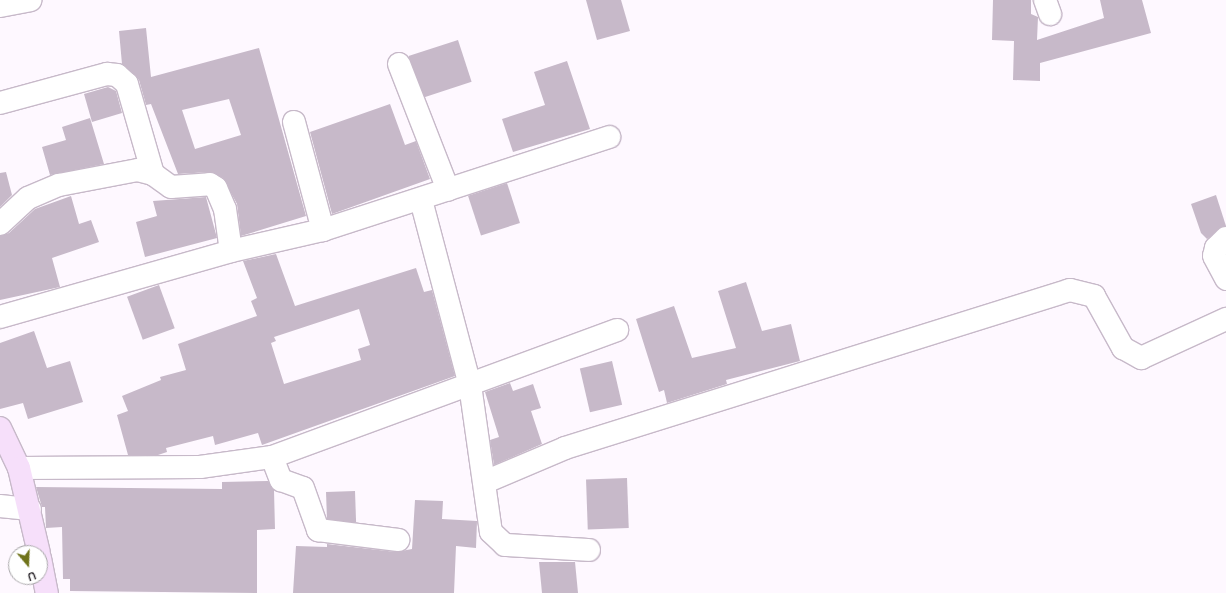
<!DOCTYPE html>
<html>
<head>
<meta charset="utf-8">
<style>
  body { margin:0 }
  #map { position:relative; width:1226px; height:593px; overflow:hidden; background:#fef8ff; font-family:"Nunito Sans",sans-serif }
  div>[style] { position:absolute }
  .building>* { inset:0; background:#c7b9c9; transform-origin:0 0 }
  .roads { filter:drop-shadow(1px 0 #c7b9c9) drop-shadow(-1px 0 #c7b9c9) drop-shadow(0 1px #c7b9c9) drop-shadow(0 -1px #c7b9c9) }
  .street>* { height:22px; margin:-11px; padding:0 11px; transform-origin:11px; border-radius:11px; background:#fff }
  .secondary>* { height:22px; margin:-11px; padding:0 11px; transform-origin:11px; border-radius:11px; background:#f6dffa }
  span { translate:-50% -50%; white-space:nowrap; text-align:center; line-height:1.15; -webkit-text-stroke:3px #fff; paint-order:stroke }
  .north { position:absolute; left:8px; top:545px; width:40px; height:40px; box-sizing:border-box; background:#fff; border:1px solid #a9a7aa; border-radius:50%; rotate:161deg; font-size:11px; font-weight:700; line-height:16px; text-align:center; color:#29242a }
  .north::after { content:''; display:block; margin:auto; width:14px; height:18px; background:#6f731a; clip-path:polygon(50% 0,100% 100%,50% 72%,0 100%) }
</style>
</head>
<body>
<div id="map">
  <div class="building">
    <i style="clip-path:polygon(586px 0,621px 0,630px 31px,597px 40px)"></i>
    <i style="clip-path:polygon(993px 0,1031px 0,1031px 14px,1038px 17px,1037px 40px,1104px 18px,1100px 0,1142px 0,1151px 33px,1040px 63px,1040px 81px,1013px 80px,1014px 41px,992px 40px)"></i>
    <i style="clip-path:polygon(evenodd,146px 28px,151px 77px,259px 48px,306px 216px,241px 236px,237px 204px,223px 178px,210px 172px,178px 174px,151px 104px,146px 105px,139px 80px,122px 64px,119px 31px,146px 28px,229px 99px,241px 135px,195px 149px,182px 110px,229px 99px)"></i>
    <i style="left:458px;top:40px;width:44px;height:52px;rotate:72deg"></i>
    <i style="clip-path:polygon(567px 61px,590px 129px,513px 152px,502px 119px,545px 105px,534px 72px)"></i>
    <i style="clip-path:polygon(108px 87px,116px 91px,122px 113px,92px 122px,84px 94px)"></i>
    <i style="clip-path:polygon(390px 104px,405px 145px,416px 141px,430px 179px,332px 214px,310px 132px)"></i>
    <i style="clip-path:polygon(90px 118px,104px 164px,50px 175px,42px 147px,66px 140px,62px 127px)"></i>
    <i style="clip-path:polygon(6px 172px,12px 195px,0 207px,0 173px)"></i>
    <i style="left:507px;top:183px;width:42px;height:41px;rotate:72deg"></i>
    <i style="clip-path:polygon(1216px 195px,1226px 226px,1207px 239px,1201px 233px,1191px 204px)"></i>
    <i style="clip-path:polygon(71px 196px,79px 224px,91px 220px,99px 242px,52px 258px,60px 287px,0 300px,0 236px,9px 233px,35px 209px)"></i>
    <i style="clip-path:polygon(206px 197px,217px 238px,145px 257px,136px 222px,157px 216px,153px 201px)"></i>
    <i style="clip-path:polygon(evenodd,276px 254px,295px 306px,416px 268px,424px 292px,432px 290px,455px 376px,262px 445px,258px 433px,215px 445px,213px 436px,166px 448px,167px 452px,158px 455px,128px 455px,117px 415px,128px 411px,122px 396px,161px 380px,160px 377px,186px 370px,178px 344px,257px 316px,251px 301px,257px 298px,243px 261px,276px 254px,359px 309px,370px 345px,358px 349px,361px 360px,284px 384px,271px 343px,276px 341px,274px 337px,359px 309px)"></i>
    <i style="clip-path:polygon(746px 282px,762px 331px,791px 324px,800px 361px,726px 380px,727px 384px,667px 403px,664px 390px,659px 392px,636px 319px,674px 306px,692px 358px,736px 348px,718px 291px)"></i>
    <i style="left:159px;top:285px;width:46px;height:34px;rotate:70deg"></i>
    <i style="clip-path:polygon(34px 331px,47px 368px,70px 361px,83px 402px,28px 419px,23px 403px,0 409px,0 343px)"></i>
    <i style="left:612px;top:361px;width:45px;height:33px;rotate:77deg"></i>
    <i style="clip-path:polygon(510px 383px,513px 391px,533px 384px,541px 408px,531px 411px,542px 444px,494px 465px,490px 440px,499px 437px,485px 392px)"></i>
    <i style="left:627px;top:478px;width:50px;height:41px;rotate:88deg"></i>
    <i style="clip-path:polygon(268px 481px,274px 490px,275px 529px,257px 530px,257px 593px,70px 591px,70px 579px,63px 579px,62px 527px,46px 528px,45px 507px,42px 507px,36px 487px,222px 489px,222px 482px)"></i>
    <i style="left:355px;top:491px;width:31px;height:29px;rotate:88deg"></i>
    <i style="clip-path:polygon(415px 500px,443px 501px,442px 519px,477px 521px,476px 548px,456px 546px,454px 593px,293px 593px,296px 546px,327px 547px,327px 544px,396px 552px,412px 549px)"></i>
    <i style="clip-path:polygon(539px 562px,575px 562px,578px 593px,542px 593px)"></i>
  </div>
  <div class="roads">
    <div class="street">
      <i style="left:1045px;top:0;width:15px;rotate:70deg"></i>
      <i style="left:0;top:6px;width:31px;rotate:-11deg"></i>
      <i style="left:399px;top:64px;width:135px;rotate:68.7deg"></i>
      <i style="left:0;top:103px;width:111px;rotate:-15.2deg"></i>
      <i style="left:107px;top:74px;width:10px;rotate:6deg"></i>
      <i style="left:117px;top:75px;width:13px;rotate:42deg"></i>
      <i style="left:127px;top:84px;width:94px;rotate:73.9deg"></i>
      <i style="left:294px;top:122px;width:112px;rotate:75deg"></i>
      <i style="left:421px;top:200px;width:191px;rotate:75.2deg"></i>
      <i style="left:470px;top:385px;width:148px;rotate:81.9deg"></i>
      <i style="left:491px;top:532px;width:19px;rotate:43deg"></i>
      <i style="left:505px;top:545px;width:84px;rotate:3.4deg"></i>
      <i style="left:0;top:224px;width:38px;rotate:-43deg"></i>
      <i style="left:28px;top:198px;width:34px;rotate:-23deg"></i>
      <i style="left:59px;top:185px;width:80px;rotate:-10.8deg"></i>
      <i style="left:138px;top:170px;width:16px;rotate:15deg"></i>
      <i style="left:153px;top:174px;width:22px;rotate:36deg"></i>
      <i style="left:171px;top:187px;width:39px;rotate:-4deg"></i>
      <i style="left:210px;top:184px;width:7px;rotate:34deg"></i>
      <i style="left:216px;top:188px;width:23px;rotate:67deg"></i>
      <i style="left:225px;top:209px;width:42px;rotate:81.9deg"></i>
      <i style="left:1226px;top:238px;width:14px;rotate:135deg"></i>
      <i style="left:1216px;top:248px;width:8px;rotate:104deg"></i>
      <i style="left:1214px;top:256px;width:26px;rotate:62deg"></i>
      <i style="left:0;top:317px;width:240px;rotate:-15.9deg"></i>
      <i style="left:231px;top:251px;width:94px;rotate:-12.9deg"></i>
      <i style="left:323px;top:230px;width:301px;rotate:-18deg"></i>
      <i style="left:272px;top:457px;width:25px;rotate:69deg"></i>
      <i style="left:281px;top:480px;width:23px;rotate:20deg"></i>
      <i style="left:303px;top:488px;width:45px;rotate:70.3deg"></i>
      <i style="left:318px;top:530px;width:81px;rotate:7.1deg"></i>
      <i style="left:19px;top:468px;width:181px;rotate:-0.3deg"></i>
      <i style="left:200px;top:467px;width:73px;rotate:-7.9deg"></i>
      <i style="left:272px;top:457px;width:368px;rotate:-20.2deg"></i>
      <i style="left:485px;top:482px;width:87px;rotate:-23deg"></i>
      <i style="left:565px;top:448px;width:529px;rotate:-17.37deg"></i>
      <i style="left:1070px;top:290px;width:25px;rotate:14deg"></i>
      <i style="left:1094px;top:296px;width:60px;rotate:60.9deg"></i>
      <i style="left:1123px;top:348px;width:21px;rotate:29deg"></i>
      <i style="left:1141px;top:358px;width:94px;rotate:-24.6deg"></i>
      <i style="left:0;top:506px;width:30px;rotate:6deg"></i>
    </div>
    <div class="secondary">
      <i style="left:0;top:428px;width:44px;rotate:64.6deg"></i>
      <i style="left:19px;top:468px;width:87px;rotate:76.8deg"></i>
      <i style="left:40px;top:558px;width:36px;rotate:79deg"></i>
    </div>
  </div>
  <div class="north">U</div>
</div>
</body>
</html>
